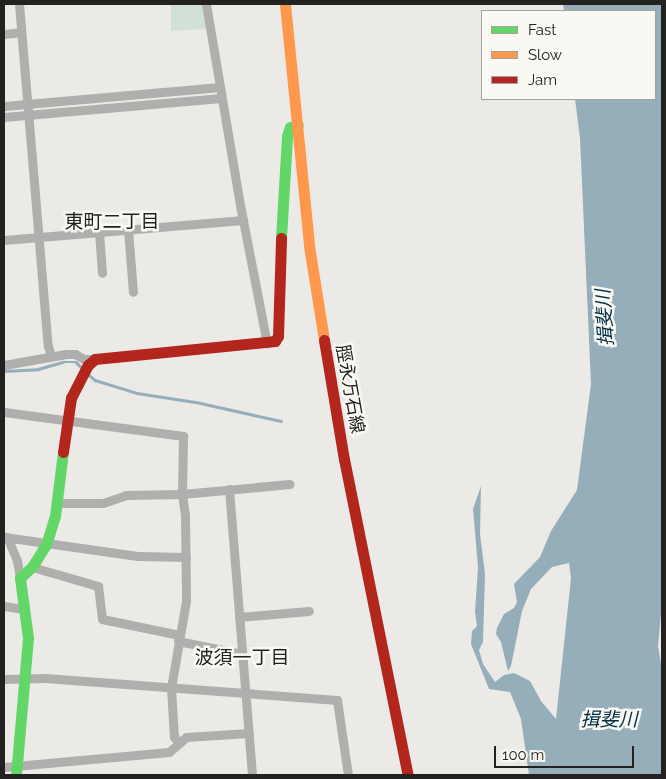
<!DOCTYPE html>
<html>
<head>
<meta charset="utf-8">
<style>
  body { margin:0 }
  #map { position:relative; width:666px; height:779px; overflow:hidden; background:#ebeae7; font-family:Raleway,"Noto Sans JP",sans-serif }
  div>[style] { position:absolute }
  .green>* { inset:0; background:#d1e1d5 }
  .water>* { inset:0; background:#96adba }
  .stream>* { height:2.5px; margin:-1.25px; padding:0 1.25px; transform-origin:1.25px; border-radius:1.25px; background:#96adba }
  .street>* { height:9px; margin:-4.5px; padding:0 4.5px; transform-origin:4.5px; border-radius:4.5px; background:#b0afae }
  .fast>* { height:11px; margin:-5.5px; padding:0 5.5px; transform-origin:5.5px; border-radius:5.5px; background:#63d668 }
  .slow>* { height:11px; margin:-5.5px; padding:0 5.5px; transform-origin:5.5px; border-radius:5.5px; background:#ff974d }
  .jam>* { height:11px; margin:-5.5px; padding:0 5.5px; transform-origin:5.5px; border-radius:5.5px; background:#b3261e }
  span { translate:-50% -50%; white-space:nowrap; text-align:center; line-height:1.15; -webkit-text-stroke:5px #faf8f2; paint-order:stroke }
  .street-label { font-size:18px; color:#232220 }
  .neighbourhood-label { font-size:19px; color:#232220 }
  .water-label { font-size:19px; color:#002e44; font-style:italic }
  .frame { position:absolute; inset:0; border:5px solid #232220; pointer-events:none }
  .legend { position:absolute; left:481px; top:10px; width:175px; height:90px; box-sizing:border-box; background:#faf8f2; border:1px solid #a4a29e; margin:0; padding:6px 9px; list-style:none; font-size:15px; color:#232220 }
  .legend li { display:flex; align-items:center; gap:10px; height:25px }
  .legend b { width:25px; border:1px solid #a4a29e }
  .scale { position:absolute; left:494px; top:746px; width:140px; height:22px; box-sizing:border-box; border:2px solid #232220; border-top:0; padding-left:6px; font-size:15px; line-height:18px; white-space:nowrap; color:#232220; -webkit-text-stroke:4px #faf8f2; paint-order:stroke }
</style>
</head>
<body>
<div id="map">
  <div class="green">
    <i style="clip-path:polygon(171px 4px,204px 4px,208px 29px,171px 31px)"></i>
  </div>
  <div class="water">
    <i style="clip-path:polygon(563px 4px,662px 4px,662px 603px,658px 646px,662px 670px,662px 775px,529px 775px,521px 719px,510px 692px,489px 689px,471px 644px,472px 631px,477px 626px,475px 612px,478px 567px,473px 509px,481px 486px,480px 534px,485px 574px,483px 642px,479px 650px,483px 664px,495px 682px,504px 675px,514px 673px,530px 681px,541px 701px,556px 719px,571px 578px,569px 563px,552px 567px,531px 589px,522px 611px,511px 666px,508px 671px,501px 642px,496px 634px,497px 628px,504px 614px,514px 608px,517px 602px,514px 584px,540px 557px,551px 531px,577px 490px,591px 384px,580px 138px,575px 99px,655px 99px,655px 11px,564px 11px)"></i>
  </div>
  <div class="stream">
    <i style="left:4px;top:371px;width:34px;rotate:-3deg"></i>
    <i style="left:38px;top:369px;width:26px;rotate:-16deg"></i>
    <i style="left:63px;top:362px;width:13px"></i>
    <i style="left:76px;top:362px;width:8px;rotate:45deg"></i>
    <i style="left:89px;top:375px;width:8px;rotate:40deg"></i>
    <i style="left:95px;top:380px;width:44px;rotate:17.2deg"></i>
    <i style="left:137px;top:393px;width:60px;rotate:8.7deg"></i>
    <i style="left:196px;top:402px;width:87px;rotate:12.6deg"></i>
  </div>
  <div class="street">
    <i style="left:19px;top:4px;width:343px;rotate:85.2deg"></i>
    <i style="left:48px;top:346px;width:10px;rotate:73deg"></i>
    <i style="left:206px;top:4px;width:209px;rotate:80.4deg"></i>
    <i style="left:241px;top:210px;width:136px;rotate:79deg"></i>
    <i style="left:4px;top:34px;width:17px;rotate:-7deg"></i>
    <i style="left:4px;top:106px;width:217px;rotate:-5deg"></i>
    <i style="left:4px;top:117px;width:218px;rotate:-5deg"></i>
    <i style="left:128px;top:230px;width:62px;rotate:85.4deg"></i>
    <i style="left:99px;top:232px;width:41px;rotate:85.8deg"></i>
    <i style="left:4px;top:240px;width:240px;rotate:-4.8deg"></i>
    <i style="left:4px;top:365px;width:63px;rotate:-10.1deg"></i>
    <i style="left:66px;top:354px;width:9px"></i>
    <i style="left:75px;top:354px;width:10px;rotate:29deg"></i>
    <i style="left:84px;top:359px;width:10px"></i>
    <i style="left:4px;top:412px;width:181px;rotate:7.6deg"></i>
    <i style="left:183px;top:436px;width:58px;rotate:91deg"></i>
    <i style="left:182px;top:494px;width:21px;rotate:82deg"></i>
    <i style="left:185px;top:515px;width:86px;rotate:89.3deg"></i>
    <i style="left:186px;top:601px;width:88px;rotate:99.8deg"></i>
    <i style="left:171px;top:688px;width:49px;rotate:86.5deg"></i>
    <i style="left:174px;top:737px;width:8px;rotate:45deg"></i>
    <i style="left:229px;top:489px;width:287px;rotate:85.4deg"></i>
    <i style="left:56px;top:503px;width:47px"></i>
    <i style="left:103px;top:503px;width:24px;rotate:-19deg"></i>
    <i style="left:126px;top:495px;width:56px;rotate:-1deg"></i>
    <i style="left:182px;top:494px;width:108px;rotate:-5.3deg"></i>
    <i style="left:4px;top:537px;width:135px;rotate:8.1deg"></i>
    <i style="left:138px;top:556px;width:48px;rotate:1.2deg"></i>
    <i style="left:7px;top:537px;width:26px;rotate:67deg"></i>
    <i style="left:17px;top:561px;width:17px;rotate:80deg"></i>
    <i style="left:32px;top:567px;width:69px;rotate:16.1deg"></i>
    <i style="left:98px;top:586px;width:33px;rotate:83deg"></i>
    <i style="left:102px;top:619px;width:79px;rotate:11.7deg"></i>
    <i style="left:4px;top:606px;width:20px;rotate:9deg"></i>
    <i style="left:239px;top:617px;width:70px;rotate:-4.9deg"></i>
    <i style="left:178px;top:641px;width:65px;rotate:11.5deg"></i>
    <i style="left:4px;top:679px;width:41px;rotate:-1.4deg"></i>
    <i style="left:45px;top:678px;width:293px;rotate:4.3deg"></i>
    <i style="left:337px;top:700px;width:76px;rotate:81.7deg"></i>
    <i style="left:4px;top:767px;width:166px;rotate:-5.2deg"></i>
    <i style="left:169px;top:752px;width:23px;rotate:-41deg"></i>
    <i style="left:186px;top:737px;width:63px;rotate:-3.6deg"></i>
  </div>
  <div class="fast">
    <i style="left:281px;top:238px;width:102px;rotate:-86.6deg"></i>
    <i style="left:287px;top:136px;width:9px;rotate:-72deg"></i>
    <i style="left:290px;top:127px;width:8px;rotate:-14deg"></i>
    <i style="left:16px;top:775px;width:138px;rotate:-85deg"></i>
    <i style="left:28px;top:638px;width:61px;rotate:-97.6deg"></i>
    <i style="left:20px;top:578px;width:16px;rotate:-43deg"></i>
    <i style="left:32px;top:567px;width:26px;rotate:-58deg"></i>
    <i style="left:46px;top:545px;width:30px;rotate:-73deg"></i>
    <i style="left:55px;top:516px;width:64px;rotate:-82.9deg"></i>
  </div>
  <div class="slow">
    <i style="left:285px;top:4px;width:243px;rotate:84.3deg"></i>
    <i style="left:309px;top:246px;width:95px;rotate:80.9deg"></i>
  </div>
  <div class="jam">
    <i style="left:324px;top:340px;width:121px;rotate:80.5deg"></i>
    <i style="left:344px;top:459px;width:322px;rotate:78.6deg"></i>
    <i style="left:63px;top:452px;width:55px;rotate:-81.6deg"></i>
    <i style="left:71px;top:398px;width:37px;rotate:-63deg"></i>
    <i style="left:88px;top:365px;width:9px;rotate:-41deg"></i>
    <i style="left:95px;top:359px;width:181px;rotate:-5.7deg"></i>
    <i style="left:275px;top:341px;width:6px;rotate:-59deg"></i>
    <i style="left:278px;top:336px;width:98px;rotate:-88.2deg"></i>
  </div>
  <div class="street-label">
    <span style="left:350px;top:389px;rotate:80deg">脛永万石線</span>
  </div>
  <div class="neighbourhood-label">
    <span style="left:112px;top:222px">東町二丁目</span>
    <span style="left:242px;top:658px">波須一丁目</span>
  </div>
  <div class="water-label">
    <span style="left:605px;top:318px;rotate:-94deg">揖斐川</span>
    <span style="left:609px;top:720px">揖斐川</span>
  </div>
  <div class="frame"></div>
  <ul class="legend">
  <li><b style="height:6px;background:#63d668"></b>Fast</li>
  <li><b style="height:6px;background:#ff974d"></b>Slow</li>
  <li><b style="height:6px;background:#b3261e"></b>Jam</li>
  </ul>
  <div class="scale">100 m</div>
</div>
</body>
</html>
